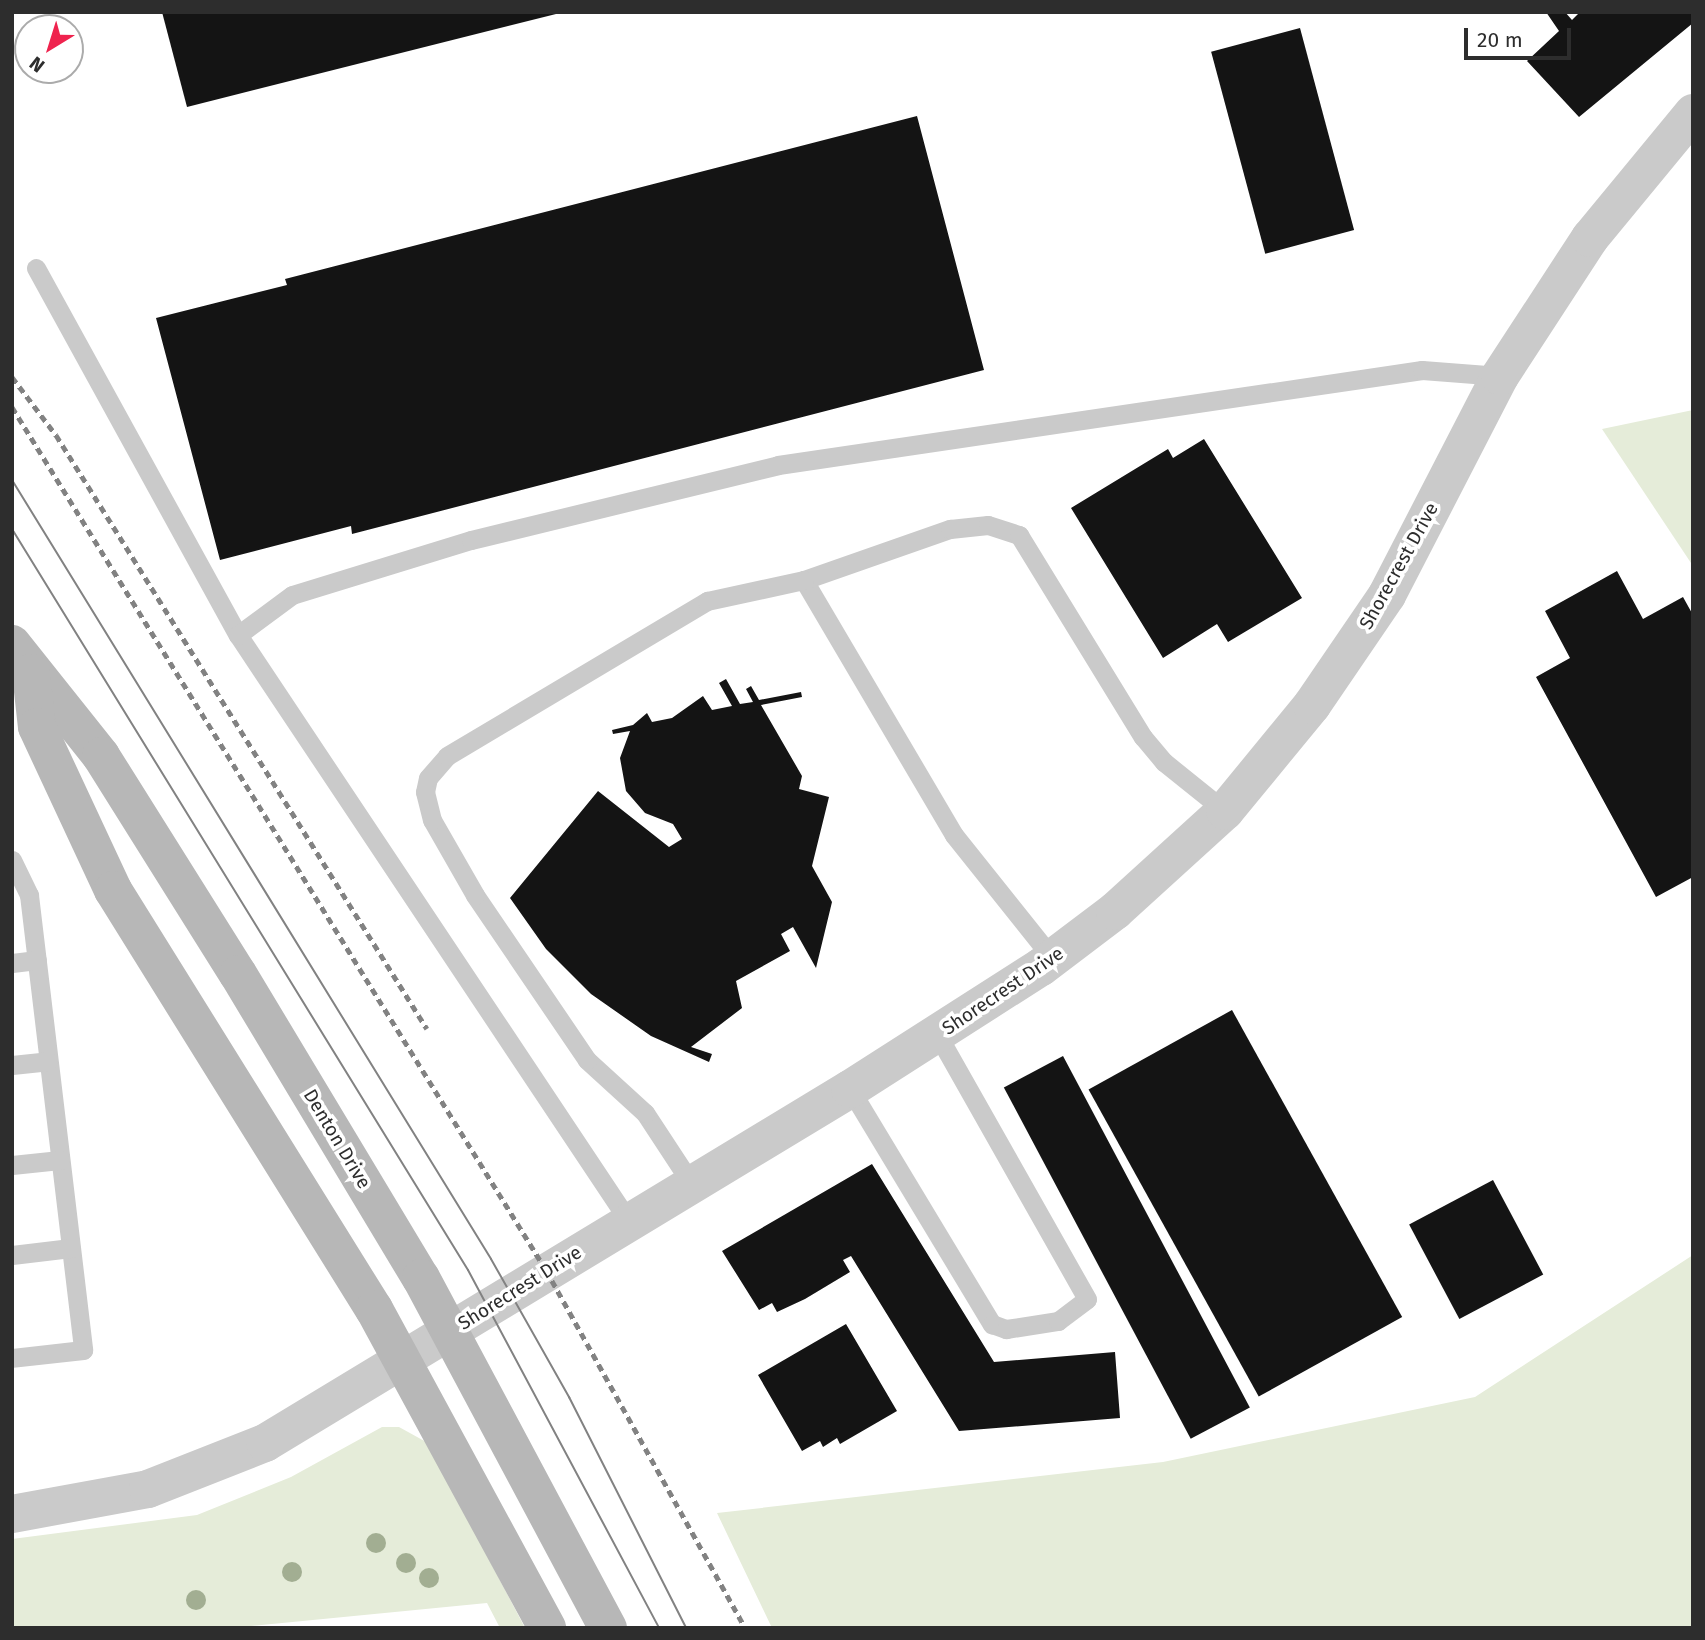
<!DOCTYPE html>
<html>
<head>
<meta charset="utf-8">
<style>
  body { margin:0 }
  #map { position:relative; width:1705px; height:1640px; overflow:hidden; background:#fff; font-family:"Fira Sans",sans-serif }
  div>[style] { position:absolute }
  .green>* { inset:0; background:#e5ecd9 }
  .building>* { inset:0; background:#141414; transform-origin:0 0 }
  .service>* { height:19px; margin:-9.5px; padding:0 9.5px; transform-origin:9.5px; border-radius:9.5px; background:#cacaca }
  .tertiary>* { height:38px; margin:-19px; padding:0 19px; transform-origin:19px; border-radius:19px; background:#cacaca }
  .secondary>* { height:38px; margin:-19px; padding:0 19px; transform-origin:19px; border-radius:19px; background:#b7b7b7 }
  .tram>* { height:2px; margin:-1px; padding:0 1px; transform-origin:1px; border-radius:1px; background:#828282 }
  .rail>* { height:5px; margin-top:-2.5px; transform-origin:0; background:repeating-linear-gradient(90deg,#828282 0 7px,transparent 0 12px) }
  .trees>* { width:20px; height:20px; margin:-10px; border-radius:50%; background:#a2ae92 }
  span { translate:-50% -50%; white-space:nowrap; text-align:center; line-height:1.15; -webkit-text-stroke:7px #fff; paint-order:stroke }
  .street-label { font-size:19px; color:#2d2d2d }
  .frame { position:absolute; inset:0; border:14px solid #2d2d2d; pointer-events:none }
  .north { position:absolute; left:14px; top:14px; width:70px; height:70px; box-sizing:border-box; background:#fff; border:2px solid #ababab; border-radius:50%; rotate:218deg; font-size:19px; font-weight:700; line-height:28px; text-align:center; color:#2d2d2d }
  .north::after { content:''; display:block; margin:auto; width:24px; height:32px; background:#ef234e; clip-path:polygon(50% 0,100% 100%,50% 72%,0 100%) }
  .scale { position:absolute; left:1464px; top:28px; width:107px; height:32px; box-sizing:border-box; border:4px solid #2d2d2d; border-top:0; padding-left:9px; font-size:21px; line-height:24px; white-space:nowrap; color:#2d2d2d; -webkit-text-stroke:5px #fff; paint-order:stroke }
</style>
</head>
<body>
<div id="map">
  <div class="green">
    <i style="clip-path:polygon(1693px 410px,1693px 566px,1602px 429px)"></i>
    <i style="clip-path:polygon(1693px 1255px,1693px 1628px,772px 1628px,717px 1513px,1163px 1462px,1475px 1397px)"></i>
    <i style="clip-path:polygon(382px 1427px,399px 1427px,428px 1443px,525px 1628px,500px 1628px,487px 1603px,231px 1628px,12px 1628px,12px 1539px,197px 1515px,291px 1477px)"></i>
  </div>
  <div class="building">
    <i style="clip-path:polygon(162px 12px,559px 12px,560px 13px,187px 107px)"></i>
    <i style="clip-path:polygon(1546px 12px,1565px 12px,1572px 20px,1580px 12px,1693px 12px,1693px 23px,1579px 117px,1527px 61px,1559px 31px)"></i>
    <i style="left:1300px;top:28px;width:209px;height:92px;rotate:75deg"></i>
    <i style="clip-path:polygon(917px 116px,984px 370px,352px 534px,351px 526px,220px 560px,156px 318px,287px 285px,285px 279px)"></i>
    <i style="clip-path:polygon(1204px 439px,1302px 598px,1228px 642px,1217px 624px,1163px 658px,1071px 508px,1168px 449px,1173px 458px)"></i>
    <i style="clip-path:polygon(1617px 571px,1643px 619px,1683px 597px,1693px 615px,1693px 877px,1656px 897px,1536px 677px,1570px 658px,1545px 611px)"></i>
    <i style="clip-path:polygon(726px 679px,740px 704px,753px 702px,746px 689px,751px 686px,759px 700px,801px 692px,802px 697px,761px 705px,802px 776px,799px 789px,829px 797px,812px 866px,832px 902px,816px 968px,793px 927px,781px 934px,790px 951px,736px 981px,742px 1008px,691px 1047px,712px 1054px,709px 1062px,651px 1036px,591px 994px,546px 949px,510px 898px,598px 791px,669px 847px,682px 839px,673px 824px,645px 813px,626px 791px,620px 758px,630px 731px,613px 734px,612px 730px,633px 725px,647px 713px,652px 722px,672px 718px,703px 696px,712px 710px,732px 706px,719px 683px)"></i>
    <i style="left:1232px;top:1010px;width:351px;height:164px;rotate:61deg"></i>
    <i style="left:1063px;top:1056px;width:398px;height:67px;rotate:62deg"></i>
    <i style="clip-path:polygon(872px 1164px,994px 1362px,1115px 1352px,1120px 1418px,959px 1431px,851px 1256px,843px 1260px,850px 1272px,805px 1299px,777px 1312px,772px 1303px,759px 1310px,722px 1251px)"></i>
    <i style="left:1493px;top:1180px;width:107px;height:95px;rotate:62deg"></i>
    <i style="clip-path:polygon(846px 1324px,897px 1411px,840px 1444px,837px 1438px,823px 1447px,820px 1441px,802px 1451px,758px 1375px)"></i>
  </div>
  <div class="service">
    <i style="left:36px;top:268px;width:419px;rotate:61.2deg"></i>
    <i style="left:238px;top:635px;width:703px;rotate:56.31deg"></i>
    <i style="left:238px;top:635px;width:67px;rotate:-36.5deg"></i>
    <i style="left:292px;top:595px;width:187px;rotate:-17.1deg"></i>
    <i style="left:471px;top:540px;width:316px;rotate:-13.7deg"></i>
    <i style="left:778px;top:465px;width:651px;rotate:-8.39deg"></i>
    <i style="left:1422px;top:370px;width:78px;rotate:4.4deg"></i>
    <i style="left:12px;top:860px;width:39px;rotate:64deg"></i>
    <i style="left:29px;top:895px;width:458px;rotate:83.2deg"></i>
    <i style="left:83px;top:1350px;width:71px;rotate:173.6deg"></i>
    <i style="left:1053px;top:959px;width:159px;rotate:-128.6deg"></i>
    <i style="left:954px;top:835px;width:296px;rotate:-120.5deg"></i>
    <i style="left:804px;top:580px;width:155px;rotate:-19.3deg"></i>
    <i style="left:950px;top:529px;width:38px;rotate:-6deg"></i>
    <i style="left:988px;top:525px;width:33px;rotate:18deg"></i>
    <i style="left:1019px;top:535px;width:237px;rotate:58.5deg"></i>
    <i style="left:1143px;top:737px;width:33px;rotate:50deg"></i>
    <i style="left:1164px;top:762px;width:78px;rotate:38.8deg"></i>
    <i style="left:12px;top:963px;width:25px;rotate:-7deg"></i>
    <i style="left:12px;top:1065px;width:36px;rotate:-6deg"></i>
    <i style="left:850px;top:1089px;width:275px;rotate:58.9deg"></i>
    <i style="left:992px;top:1324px;width:15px;rotate:20deg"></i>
    <i style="left:1006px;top:1329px;width:53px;rotate:-8.7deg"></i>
    <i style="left:1058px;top:1321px;width:36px;rotate:-37deg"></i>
    <i style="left:1087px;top:1299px;width:305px;rotate:-119.5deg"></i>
    <i style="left:12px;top:1165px;width:48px;rotate:-5.9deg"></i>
    <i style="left:691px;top:1183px;width:84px;rotate:-123.3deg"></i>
    <i style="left:645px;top:1113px;width:79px;rotate:-137.6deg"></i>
    <i style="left:587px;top:1060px;width:199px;rotate:-124.2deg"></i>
    <i style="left:475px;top:895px;width:86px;rotate:-119.8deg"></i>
    <i style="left:432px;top:820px;width:29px;rotate:-104deg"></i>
    <i style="left:425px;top:792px;width:14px;rotate:-78deg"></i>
    <i style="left:428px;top:778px;width:29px;rotate:-49deg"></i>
    <i style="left:447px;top:756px;width:303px;rotate:-30.8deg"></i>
    <i style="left:707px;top:601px;width:99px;rotate:-12.2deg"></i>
    <i style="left:12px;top:1255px;width:59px;rotate:-6.8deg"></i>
  </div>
  <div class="tertiary">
    <i style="left:12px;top:1514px;width:138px;rotate:-10.4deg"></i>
    <i style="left:148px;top:1489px;width:126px;rotate:-21.5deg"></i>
    <i style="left:265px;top:1443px;width:684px;rotate:-31.18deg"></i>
    <i style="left:850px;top:1089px;width:227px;rotate:-32.6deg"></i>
    <i style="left:1041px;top:967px;width:93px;rotate:-37.1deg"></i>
    <i style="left:1115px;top:911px;width:149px;rotate:-42.3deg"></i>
    <i style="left:1225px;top:811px;width:137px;rotate:-50.6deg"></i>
    <i style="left:1312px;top:705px;width:133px;rotate:-55.7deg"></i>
    <i style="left:1387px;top:595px;width:246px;rotate:-62.7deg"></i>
    <i style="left:1500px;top:376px;width:165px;rotate:-56.9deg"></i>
    <i style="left:1590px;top:238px;width:162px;rotate:-50.5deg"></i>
  </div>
  <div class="secondary">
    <i style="left:12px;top:644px;width:143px;rotate:51.5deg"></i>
    <i style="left:101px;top:756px;width:257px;rotate:57.9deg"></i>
    <i style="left:238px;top:974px;width:355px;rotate:59deg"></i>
    <i style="left:421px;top:1278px;width:397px;rotate:61.9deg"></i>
    <i style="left:31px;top:673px;width:54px;rotate:83.7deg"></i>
    <i style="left:37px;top:727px;width:180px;rotate:65deg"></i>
    <i style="left:113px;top:890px;width:494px;rotate:58.1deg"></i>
    <i style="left:374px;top:1309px;width:363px;rotate:61.5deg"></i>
  </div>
  <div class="tram">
    <i style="left:12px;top:480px;width:914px;rotate:58.41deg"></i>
    <i style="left:491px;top:1259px;width:159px;rotate:60.5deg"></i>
    <i style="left:569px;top:1397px;width:259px;rotate:63.1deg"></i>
    <i style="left:12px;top:529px;width:870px;rotate:58.39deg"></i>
    <i style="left:468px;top:1270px;width:406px;rotate:61.9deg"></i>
  </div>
  <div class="rail">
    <i style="left:12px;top:377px;width:73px;rotate:52.8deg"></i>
    <i style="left:56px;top:435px;width:700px;rotate:58.01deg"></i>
    <i style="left:12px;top:407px;width:1015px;rotate:58.25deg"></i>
    <i style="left:546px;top:1270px;width:410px;rotate:60.9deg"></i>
  </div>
  <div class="trees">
    <i style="left:376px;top:1543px"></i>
    <i style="left:406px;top:1563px"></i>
    <i style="left:292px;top:1572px"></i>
    <i style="left:429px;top:1578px"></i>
    <i style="left:196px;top:1600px"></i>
  </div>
  <div class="street-label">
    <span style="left:1399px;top:566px;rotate:-61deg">Shorecrest Drive</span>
    <span style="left:1003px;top:991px;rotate:-34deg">Shorecrest Drive</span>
    <span style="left:337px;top:1139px;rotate:59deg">Denton Drive</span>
    <span style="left:520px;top:1288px;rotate:-32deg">Shorecrest Drive</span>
  </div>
  <div class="frame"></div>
  <div class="north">N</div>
  <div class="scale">20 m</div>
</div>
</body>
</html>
